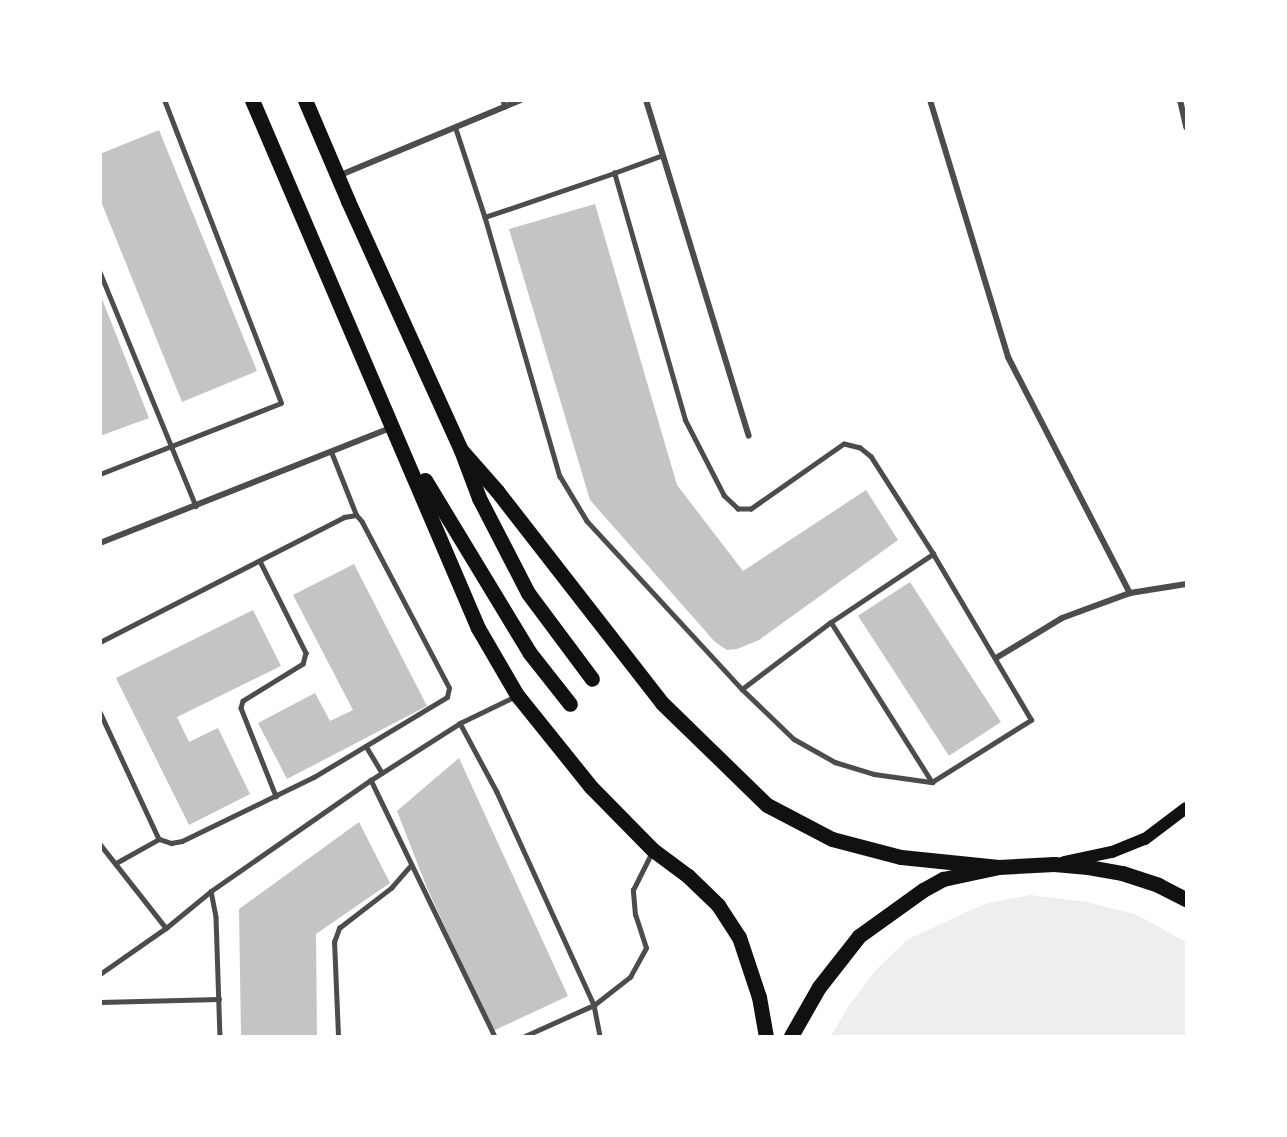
<!DOCTYPE html>
<html>
<head>
<meta charset="utf-8">
<style>
  body { margin:0 }
  #map { position:relative; width:1287px; height:1137px; overflow:hidden; background:#fff; font-family:Bitter,serif }
  div>[style] { position:absolute }
  .green>* { inset:0; background:#eee }
  .building>* { inset:0; background:#c4c4c4; transform-origin:0 0 }
  .service>* { height:4.5px; margin:-2.25px; padding:0 2.25px; transform-origin:2.25px; border-radius:2.25px; background:#4c4c4c }
  .minor>* { height:6px; margin:-3px; padding:0 3px; transform-origin:3px; border-radius:3px; background:#4c4c4c }
  .secondary>* { height:12px; margin:-6px; padding:0 6px; transform-origin:6px; border-radius:6px; background:#111 }
  .primary>* { height:15px; margin:-7.5px; padding:0 7.5px; transform-origin:7.5px; border-radius:7.5px; background:#111 }
  span { translate:-50% -50%; white-space:nowrap; text-align:center; line-height:1.15; -webkit-text-stroke:4.5px #fff; paint-order:stroke }
  .frame { position:absolute; inset:0; border:102px solid #fff; pointer-events:none }
</style>
</head>
<body>
<div id="map">
  <div class="green">
    <i style="clip-path:polygon(1031px 895px,1086px 902px,1135px 914px,1186px 942px,1186px 1036px,831px 1036px,848px 1007px,876px 970px,908px 939px,987px 903px)"></i>
  </div>
  <div class="building">
    <i style="clip-path:polygon(159px 130px,257px 371px,182px 402px,100px 199px,100px 154px)"></i>
    <i style="clip-path:polygon(595px 204px,677px 485px,743px 571px,866px 490px,898px 540px,759px 640px,737px 649px,727px 650px,715px 642px,590px 500px,509px 229px)"></i>
    <i style="clip-path:polygon(100px 294px,149px 418px,100px 436px)"></i>
    <i style="clip-path:polygon(354px 564px,427px 706px,287px 779px,258px 723px,315px 693px,330px 721px,353px 710px,293px 595px)"></i>
    <i style="left:910px;top:582px;width:167px;height:62px;rotate:57deg"></i>
    <i style="clip-path:polygon(253px 610px,281px 666px,177px 717px,189px 742px,218px 728px,250px 794px,189px 825px,116px 678px)"></i>
    <i style="clip-path:polygon(459px 758px,568px 996px,493px 1031px,427px 888px,397px 811px)"></i>
    <i style="clip-path:polygon(359px 822px,390px 883px,316px 934px,317px 1036px,241px 1036px,239px 909px)"></i>
  </div>
  <div class="service">
    <i style="left:503px;top:100px;width:7px;rotate:74deg"></i>
    <i style="left:456px;top:129px;width:93px;rotate:71.8deg"></i>
    <i style="left:485px;top:217px;width:270px;rotate:73.9deg"></i>
    <i style="left:560px;top:476px;width:52px;rotate:59deg"></i>
    <i style="left:587px;top:521px;width:229px;rotate:47.3deg"></i>
    <i style="left:742px;top:689px;width:111px;rotate:-37deg"></i>
    <i style="left:831px;top:622px;width:123px;rotate:-33.7deg"></i>
    <i style="left:933px;top:554px;width:115px;rotate:-122.6deg"></i>
    <i style="left:871px;top:457px;width:14px;rotate:-141deg"></i>
    <i style="left:860px;top:448px;width:16px;rotate:-166deg"></i>
    <i style="left:844px;top:444px;width:113px;rotate:145deg"></i>
    <i style="left:751px;top:509px;width:13px;rotate:180deg"></i>
    <i style="left:738px;top:509px;width:19px;rotate:-137deg"></i>
    <i style="left:724px;top:496px;width:85px;rotate:-117.2deg"></i>
    <i style="left:685px;top:420px;width:257px;rotate:-106deg"></i>
    <i style="left:614px;top:173px;width:52px;rotate:-20.2deg"></i>
    <i style="left:485px;top:217px;width:136px;rotate:-18.8deg"></i>
    <i style="left:100px;top:272px;width:253px;rotate:67.7deg"></i>
    <i style="left:100px;top:474px;width:194px;rotate:-21.4deg"></i>
    <i style="left:281px;top:403px;width:325px;rotate:-111.1deg"></i>
    <i style="left:260px;top:561px;width:103px;rotate:63.4deg"></i>
    <i style="left:306px;top:653px;width:11px;rotate:105deg"></i>
    <i style="left:303px;top:664px;width:70px;rotate:148.3deg"></i>
    <i style="left:243px;top:701px;width:7px;rotate:106deg"></i>
    <i style="left:241px;top:708px;width:95px;rotate:68.3deg"></i>
    <i style="left:831px;top:622px;width:189px;rotate:57.7deg"></i>
    <i style="left:100px;top:642px;width:274px;rotate:-27.1deg"></i>
    <i style="left:344px;top:517px;width:12px;rotate:-9deg"></i>
    <i style="left:742px;top:689px;width:72px;rotate:43.9deg"></i>
    <i style="left:794px;top:739px;width:47px;rotate:29.3deg"></i>
    <i style="left:835px;top:762px;width:41px;rotate:17.1deg"></i>
    <i style="left:874px;top:774px;width:59px;rotate:7.9deg"></i>
    <i style="left:932px;top:782px;width:117px;rotate:-32.1deg"></i>
    <i style="left:1031px;top:720px;width:193px;rotate:-120.6deg"></i>
    <i style="left:100px;top:712px;width:140px;rotate:65.1deg"></i>
    <i style="left:460px;top:723px;width:78px;rotate:61.8deg"></i>
    <i style="left:497px;top:792px;width:234px;rotate:65.5deg"></i>
    <i style="left:594px;top:1005px;width:32px;rotate:79deg"></i>
    <i style="left:366px;top:746px;width:31px;rotate:59deg"></i>
    <i style="left:371px;top:780px;width:284px;rotate:64.2deg"></i>
    <i style="left:100px;top:844px;width:107px;rotate:51.8deg"></i>
    <i style="left:116px;top:863px;width:49px;rotate:-29.2deg"></i>
    <i style="left:159px;top:839px;width:13px;rotate:18deg"></i>
    <i style="left:171px;top:843px;width:11px;rotate:-10deg"></i>
    <i style="left:182px;top:841px;width:147px;rotate:-25.9deg"></i>
    <i style="left:314px;top:777px;width:155px;rotate:-31deg"></i>
    <i style="left:447px;top:697px;width:9px;rotate:-77deg"></i>
    <i style="left:449px;top:688px;width:187px;rotate:-117.7deg"></i>
    <i style="left:362px;top:522px;width:9px;rotate:-131deg"></i>
    <i style="left:356px;top:515px;width:68px;rotate:-111.6deg"></i>
    <i style="left:211px;top:891px;width:26px;rotate:79deg"></i>
    <i style="left:216px;top:917px;width:119px;rotate:88.1deg"></i>
    <i style="left:100px;top:974px;width:80px;rotate:-34.9deg"></i>
    <i style="left:166px;top:928px;width:58px;rotate:-39.4deg"></i>
    <i style="left:211px;top:891px;width:195px;rotate:-34.8deg"></i>
    <i style="left:371px;top:780px;width:106px;rotate:-32.6deg"></i>
    <i style="left:460px;top:723px;width:62px;rotate:-25.7deg"></i>
    <i style="left:100px;top:1002px;width:119px;rotate:-1.4deg"></i>
    <i style="left:338px;top:1036px;width:94px;rotate:-92.4deg"></i>
    <i style="left:334px;top:942px;width:15px;rotate:-70deg"></i>
    <i style="left:339px;top:928px;width:66px;rotate:-37.6deg"></i>
    <i style="left:391px;top:888px;width:30px;rotate:-49deg"></i>
    <i style="left:525px;top:1036px;width:76px;rotate:-24.2deg"></i>
    <i style="left:594px;top:1005px;width:46px;rotate:-37.9deg"></i>
    <i style="left:630px;top:977px;width:33px;rotate:-61deg"></i>
    <i style="left:646px;top:948px;width:35px;rotate:-108deg"></i>
    <i style="left:635px;top:915px;width:25px;rotate:-95deg"></i>
    <i style="left:633px;top:890px;width:40px;rotate:-63.4deg"></i>
  </div>
  <div class="minor">
    <i style="left:646px;top:100px;width:351px;rotate:73deg"></i>
    <i style="left:930px;top:100px;width:269px;rotate:73.1deg"></i>
    <i style="left:1008px;top:357px;width:266px;rotate:62.7deg"></i>
    <i style="left:1180px;top:100px;width:28px;rotate:77deg"></i>
    <i style="left:338px;top:176px;width:198px;rotate:-22.6deg"></i>
    <i style="left:100px;top:543px;width:315px;rotate:-21.6deg"></i>
    <i style="left:996px;top:658px;width:77px;rotate:-31.2deg"></i>
    <i style="left:1062px;top:618px;width:72px;rotate:-20.2deg"></i>
    <i style="left:1130px;top:593px;width:57px;rotate:-9.1deg"></i>
  </div>
  <div class="secondary">
    <i style="left:1064px;top:862px;width:49px;rotate:-11.8deg"></i>
    <i style="left:1112px;top:852px;width:35px;rotate:-22deg"></i>
    <i style="left:1145px;top:839px;width:51px;rotate:-37.1deg"></i>
  </div>
  <div class="primary">
    <i style="left:252px;top:100px;width:574px;rotate:66.83deg"></i>
    <i style="left:478px;top:628px;width:78px;rotate:59.8deg"></i>
    <i style="left:517px;top:695px;width:118px;rotate:51.2deg"></i>
    <i style="left:591px;top:787px;width:88px;rotate:45.5deg"></i>
    <i style="left:653px;top:850px;width:44px;rotate:36.6deg"></i>
    <i style="left:688px;top:876px;width:42px;rotate:44deg"></i>
    <i style="left:718px;top:905px;width:38px;rotate:57deg"></i>
    <i style="left:739px;top:937px;width:63px;rotate:71.6deg"></i>
    <i style="left:759px;top:997px;width:40px;rotate:80deg"></i>
    <i style="left:305px;top:100px;width:110px;rotate:66.9deg"></i>
    <i style="left:348px;top:201px;width:273px;rotate:65.6deg"></i>
    <i style="left:461px;top:450px;width:51px;rotate:69.4deg"></i>
    <i style="left:479px;top:498px;width:107px;rotate:62.7deg"></i>
    <i style="left:528px;top:593px;width:107px;rotate:53.3deg"></i>
    <i style="left:461px;top:450px;width:55px;rotate:48.7deg"></i>
    <i style="left:497px;top:491px;width:269px;rotate:52.1deg"></i>
    <i style="left:662px;top:703px;width:146px;rotate:44.2deg"></i>
    <i style="left:767px;top:805px;width:73px;rotate:27.6deg"></i>
    <i style="left:832px;top:839px;width:71px;rotate:14.6deg"></i>
    <i style="left:901px;top:857px;width:98px;rotate:5.9deg"></i>
    <i style="left:425px;top:480px;width:201px;rotate:58.8deg"></i>
    <i style="left:529px;top:652px;width:66px;rotate:51.7deg"></i>
    <i style="left:791px;top:1036px;width:56px;rotate:-60.3deg"></i>
    <i style="left:819px;top:987px;width:65px;rotate:-51.9deg"></i>
    <i style="left:859px;top:936px;width:79px;rotate:-35.7deg"></i>
    <i style="left:923px;top:890px;width:23px;rotate:-29deg"></i>
    <i style="left:943px;top:879px;width:56px;rotate:-12.3deg"></i>
    <i style="left:998px;top:867px;width:56px;rotate:-3.1deg"></i>
    <i style="left:1054px;top:864px;width:34px;rotate:5deg"></i>
    <i style="left:1088px;top:867px;width:35px;rotate:10deg"></i>
    <i style="left:1122px;top:873px;width:38px;rotate:18deg"></i>
    <i style="left:1158px;top:885px;width:31px;rotate:27deg"></i>
  </div>
  <div class="frame"></div>
</div>
</body>
</html>
